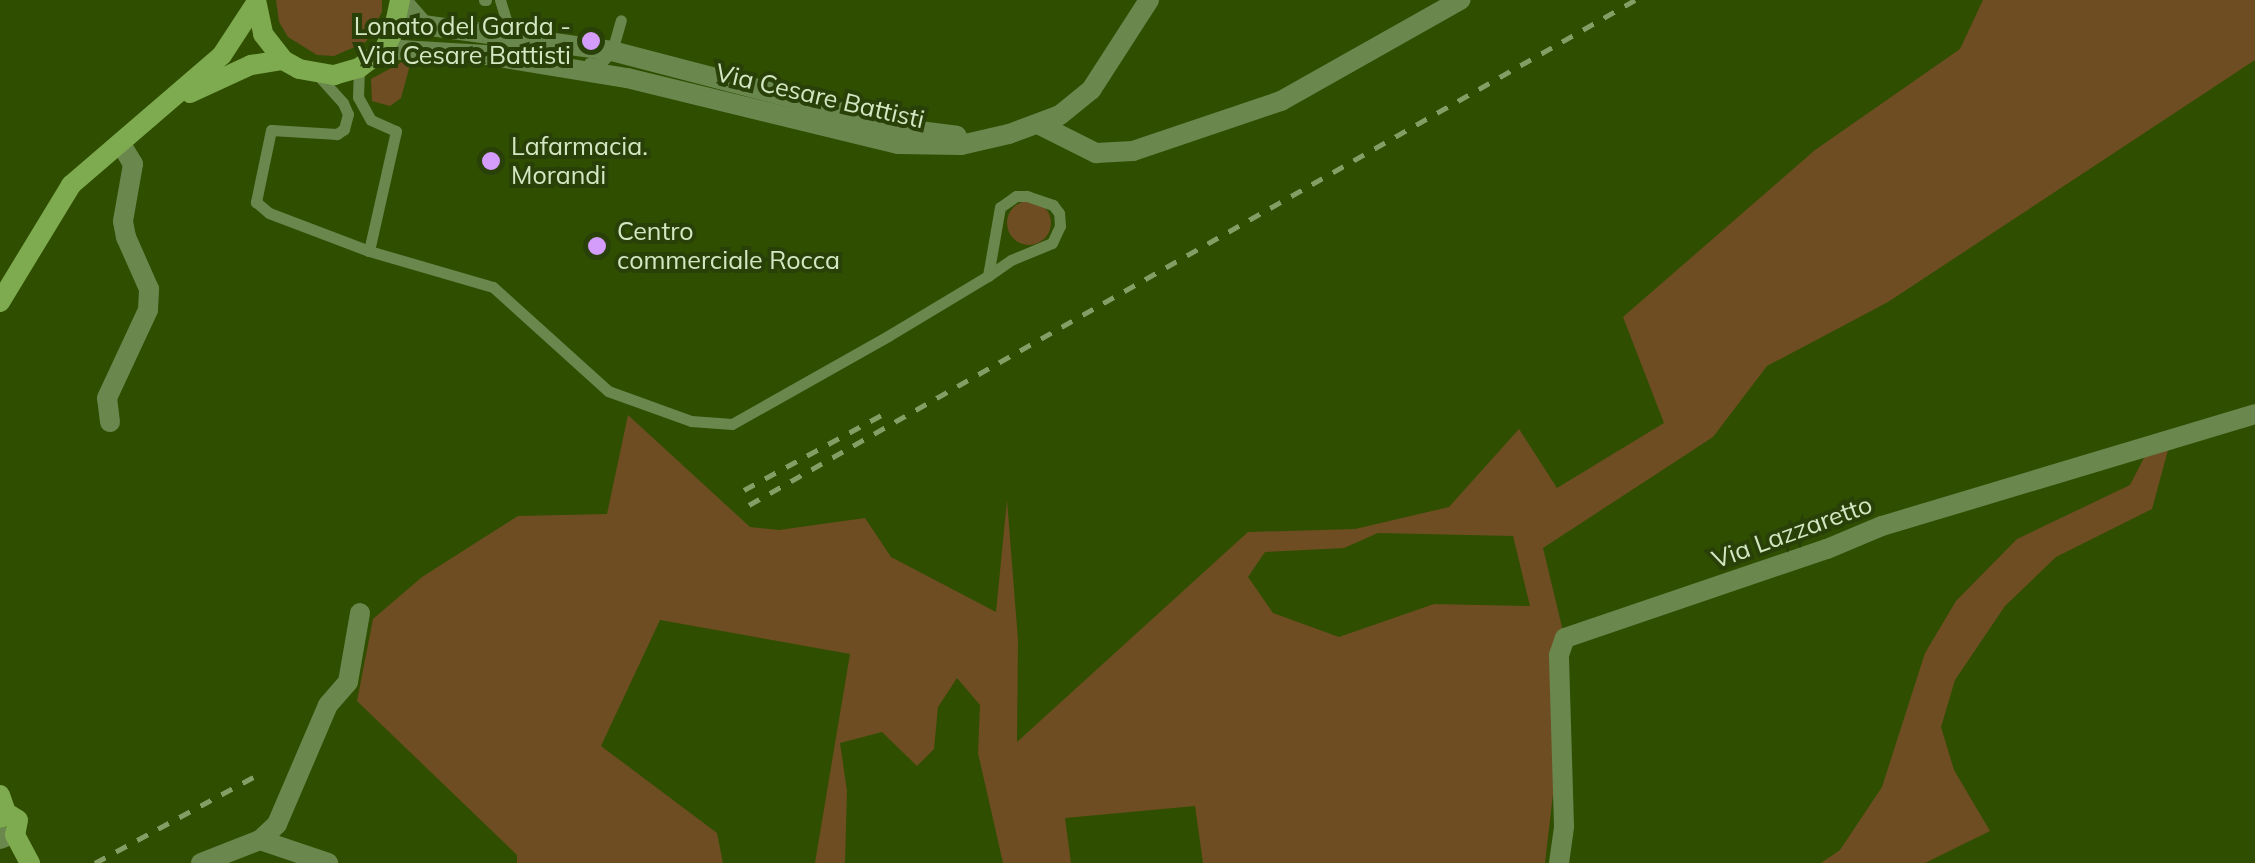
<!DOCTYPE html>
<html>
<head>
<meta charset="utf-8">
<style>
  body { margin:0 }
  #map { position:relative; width:2255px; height:863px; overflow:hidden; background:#2f4e00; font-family:Mulish,sans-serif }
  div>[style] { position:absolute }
  .green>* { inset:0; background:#6e4d22 }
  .round { border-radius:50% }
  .service>* { height:11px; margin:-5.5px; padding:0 5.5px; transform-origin:5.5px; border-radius:5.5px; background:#6a874e }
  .minor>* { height:20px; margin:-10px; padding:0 10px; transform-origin:10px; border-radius:10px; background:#6a874e }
  .tertiary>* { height:20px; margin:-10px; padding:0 10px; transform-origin:10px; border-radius:10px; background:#6a874e }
  .secondary>* { height:20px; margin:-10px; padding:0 10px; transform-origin:10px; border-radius:10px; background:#7eab4f }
  .rail>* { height:5px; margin-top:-2.5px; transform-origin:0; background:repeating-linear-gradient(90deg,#859e66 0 12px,transparent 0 24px) }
  .dots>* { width:28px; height:28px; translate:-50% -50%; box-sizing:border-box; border:5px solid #294109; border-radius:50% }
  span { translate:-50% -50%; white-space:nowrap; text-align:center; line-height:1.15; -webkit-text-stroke:8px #294109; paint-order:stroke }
  .poi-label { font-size:25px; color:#d4e7c3 }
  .right { translate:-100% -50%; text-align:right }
  .left { translate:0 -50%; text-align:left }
  .street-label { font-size:25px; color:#d4e7c3 }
</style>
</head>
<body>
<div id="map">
  <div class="green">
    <i style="clip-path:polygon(276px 0,382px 0,382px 12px,366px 42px,334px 56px,317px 55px,288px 37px,279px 22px)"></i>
    <i style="clip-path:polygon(evenodd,1983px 0,2255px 0,2255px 60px,1888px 302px,1767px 366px,1713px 437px,1543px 548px,1562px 627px,1552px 649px,1555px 777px,1545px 863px,1203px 863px,1195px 806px,1065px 818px,1071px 863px,1003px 863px,978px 753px,980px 705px,957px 678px,938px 707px,934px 749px,917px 766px,882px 732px,840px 743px,847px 791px,845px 863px,815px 863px,850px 654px,660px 620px,601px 746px,717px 833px,723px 863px,517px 863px,517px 855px,357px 701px,373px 619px,422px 577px,518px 516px,607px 514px,628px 415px,750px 527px,779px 530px,865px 518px,891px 557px,996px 612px,1007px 500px,1018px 640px,1017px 742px,1248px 532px,1355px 529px,1449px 507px,1519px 429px,1557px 488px,1664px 423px,1623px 317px,1815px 150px,1960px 49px,1983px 0,1378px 533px,1513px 536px,1530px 606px,1434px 604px,1339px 637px,1273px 613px,1248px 577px,1265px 552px,1344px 548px,1378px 533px)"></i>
    <i style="clip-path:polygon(404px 61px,410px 65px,401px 98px,390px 106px,372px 101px,371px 79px)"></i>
    <i class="round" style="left:1007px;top:201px;width:44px;height:44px"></i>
    <i style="clip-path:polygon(2168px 450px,2152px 509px,2056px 557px,2005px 606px,1955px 680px,1941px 727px,1954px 770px,1990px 831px,1925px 863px,1821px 863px,1840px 850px,1882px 787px,1925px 653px,1956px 601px,2017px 539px,2130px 485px,2146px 454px)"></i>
  </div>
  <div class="service">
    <i style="left:484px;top:0;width:2px"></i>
    <i style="left:500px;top:0;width:24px;rotate:73deg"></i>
    <i style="left:507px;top:23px;width:21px;rotate:41deg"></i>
    <i style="left:589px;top:63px;width:11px;rotate:5deg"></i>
    <i style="left:600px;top:64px;width:18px;rotate:-47deg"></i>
    <i style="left:612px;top:51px;width:32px;rotate:-74deg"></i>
    <i style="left:359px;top:68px;width:29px;rotate:92deg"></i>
    <i style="left:358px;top:97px;width:26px;rotate:61deg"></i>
    <i style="left:371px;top:120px;width:27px;rotate:24deg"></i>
    <i style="left:396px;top:131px;width:123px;rotate:102.7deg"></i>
    <i style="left:369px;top:251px;width:129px;rotate:16.2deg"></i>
    <i style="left:493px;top:287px;width:155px;rotate:42.1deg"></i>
    <i style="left:608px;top:391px;width:88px;rotate:19.9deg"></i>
    <i style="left:691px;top:421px;width:41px;rotate:4.2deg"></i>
    <i style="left:732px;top:424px;width:179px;rotate:-29.4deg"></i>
    <i style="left:888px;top:336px;width:117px;rotate:-31deg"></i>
    <i style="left:988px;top:276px;width:28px;rotate:-35deg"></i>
    <i style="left:1011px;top:260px;width:44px;rotate:-22.5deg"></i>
    <i style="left:1052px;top:243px;width:19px;rotate:-65deg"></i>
    <i style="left:1060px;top:226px;width:13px;rotate:-94deg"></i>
    <i style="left:1059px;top:213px;width:10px;rotate:-127deg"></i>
    <i style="left:1053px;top:205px;width:28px;rotate:-161deg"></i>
    <i style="left:1027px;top:196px;width:11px;rotate:180deg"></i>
    <i style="left:1016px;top:196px;width:19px;rotate:145deg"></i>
    <i style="left:1000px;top:207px;width:70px;rotate:99.9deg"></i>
    <i style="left:317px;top:74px;width:39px;rotate:48deg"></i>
    <i style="left:343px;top:103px;width:12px;rotate:66deg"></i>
    <i style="left:348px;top:114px;width:16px;rotate:105deg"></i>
    <i style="left:344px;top:129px;width:9px;rotate:144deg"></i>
    <i style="left:337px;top:134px;width:66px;rotate:-176.5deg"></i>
    <i style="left:271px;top:130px;width:74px;rotate:101.8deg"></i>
    <i style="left:256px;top:202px;width:17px;rotate:40deg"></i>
    <i style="left:269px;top:213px;width:107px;rotate:20.8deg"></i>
  </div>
  <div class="minor">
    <i style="left:1040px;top:125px;width:63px;rotate:26.6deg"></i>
    <i style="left:1096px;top:153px;width:37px;rotate:-3deg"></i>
    <i style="left:1133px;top:151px;width:156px;rotate:-18.7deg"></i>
    <i style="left:1281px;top:101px;width:206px;rotate:-29.4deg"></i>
    <i style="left:110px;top:422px;width:24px;rotate:-97deg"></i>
    <i style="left:107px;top:398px;width:97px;rotate:-65deg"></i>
    <i style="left:148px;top:310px;width:21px;rotate:-87deg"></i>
    <i style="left:149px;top:289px;width:57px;rotate:-113.9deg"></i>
    <i style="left:126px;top:237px;width:16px;rotate:-101deg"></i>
    <i style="left:123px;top:221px;width:58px;rotate:-80deg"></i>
    <i style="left:133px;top:164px;width:23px;rotate:-121deg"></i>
    <i style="left:0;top:839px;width:5px;rotate:-22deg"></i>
    <i style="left:260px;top:840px;width:23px;rotate:-43deg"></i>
    <i style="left:277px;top:824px;width:129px;rotate:-66.8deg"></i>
    <i style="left:328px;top:705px;width:30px;rotate:-49deg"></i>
    <i style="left:348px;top:682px;width:70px;rotate:-80.1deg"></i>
    <i style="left:201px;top:863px;width:63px;rotate:-21.3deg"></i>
    <i style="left:260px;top:840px;width:72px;rotate:18.7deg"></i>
    <i style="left:1559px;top:863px;width:37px;rotate:-82deg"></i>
    <i style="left:1564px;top:826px;width:171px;rotate:-91.7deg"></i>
    <i style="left:1559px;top:655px;width:18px;rotate:-71deg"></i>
    <i style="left:1565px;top:638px;width:277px;rotate:-18.8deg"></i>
    <i style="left:1827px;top:549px;width:60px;rotate:-22.7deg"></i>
    <i style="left:1882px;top:526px;width:389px;rotate:-16.7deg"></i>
  </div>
  <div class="tertiary">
    <i style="left:401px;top:0;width:33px;rotate:49deg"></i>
    <i style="left:423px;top:25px;width:191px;rotate:7.8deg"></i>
    <i style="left:612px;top:51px;width:317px;rotate:14.6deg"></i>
    <i style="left:919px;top:131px;width:38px;rotate:7deg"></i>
    <i style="left:384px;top:49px;width:102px;rotate:3.4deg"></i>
    <i style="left:486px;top:55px;width:143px;rotate:9.3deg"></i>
    <i style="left:627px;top:78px;width:279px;rotate:13.7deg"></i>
    <i style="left:898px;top:144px;width:63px;rotate:0.9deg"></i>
    <i style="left:961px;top:145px;width:49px;rotate:-12.9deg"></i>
    <i style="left:1009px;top:134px;width:54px;rotate:-20.4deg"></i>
    <i style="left:1060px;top:115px;width:40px;rotate:-39deg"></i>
    <i style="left:1091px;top:90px;width:107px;rotate:-57.2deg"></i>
  </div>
  <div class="secondary">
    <i style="left:256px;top:0;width:35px;rotate:78deg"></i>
    <i style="left:263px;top:34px;width:33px;rotate:52deg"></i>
    <i style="left:283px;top:60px;width:18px;rotate:29deg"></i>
    <i style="left:299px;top:69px;width:36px;rotate:10deg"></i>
    <i style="left:334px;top:75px;width:26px;rotate:-16deg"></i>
    <i style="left:359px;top:68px;width:31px;rotate:-37deg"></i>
    <i style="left:384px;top:49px;width:18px;rotate:-61deg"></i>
    <i style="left:393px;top:33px;width:34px;rotate:-78deg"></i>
    <i style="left:190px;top:93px;width:67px;rotate:-24.7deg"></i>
    <i style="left:251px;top:65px;width:32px;rotate:-9deg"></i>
    <i style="left:0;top:302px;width:137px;rotate:-58.7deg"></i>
    <i style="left:71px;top:185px;width:199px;rotate:-40.7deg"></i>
    <i style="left:222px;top:55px;width:62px;rotate:-56.8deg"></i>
    <i style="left:0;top:795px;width:21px;rotate:71deg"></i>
    <i style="left:0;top:818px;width:10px;rotate:-17deg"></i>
    <i style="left:10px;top:815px;width:9px;rotate:32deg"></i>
    <i style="left:18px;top:820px;width:15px;rotate:101deg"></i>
    <i style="left:15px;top:835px;width:32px;rotate:62deg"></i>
  </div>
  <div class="rail">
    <i style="left:744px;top:490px;width:165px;rotate:-28.6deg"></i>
    <i style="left:749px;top:505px;width:1020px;rotate:-29.68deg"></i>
    <i style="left:95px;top:863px;width:182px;rotate:-28.5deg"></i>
  </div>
  <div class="dots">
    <i style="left:591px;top:41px;background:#d49cfb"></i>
    <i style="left:491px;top:161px;background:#d49cfb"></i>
    <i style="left:597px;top:246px;background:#d49cfb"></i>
  </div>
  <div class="poi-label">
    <span class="right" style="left:571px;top:41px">Lonato del Garda -<br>Via Cesare Battisti</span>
    <span class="left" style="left:511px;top:161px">Lafarmacia.<br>Morandi</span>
    <span class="left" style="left:617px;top:246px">Centro<br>commerciale Rocca</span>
  </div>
  <div class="street-label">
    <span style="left:820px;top:96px;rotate:13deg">Via Cesare Battisti</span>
    <span style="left:1792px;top:532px;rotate:-20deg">Via Lazzaretto</span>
  </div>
</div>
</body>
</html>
